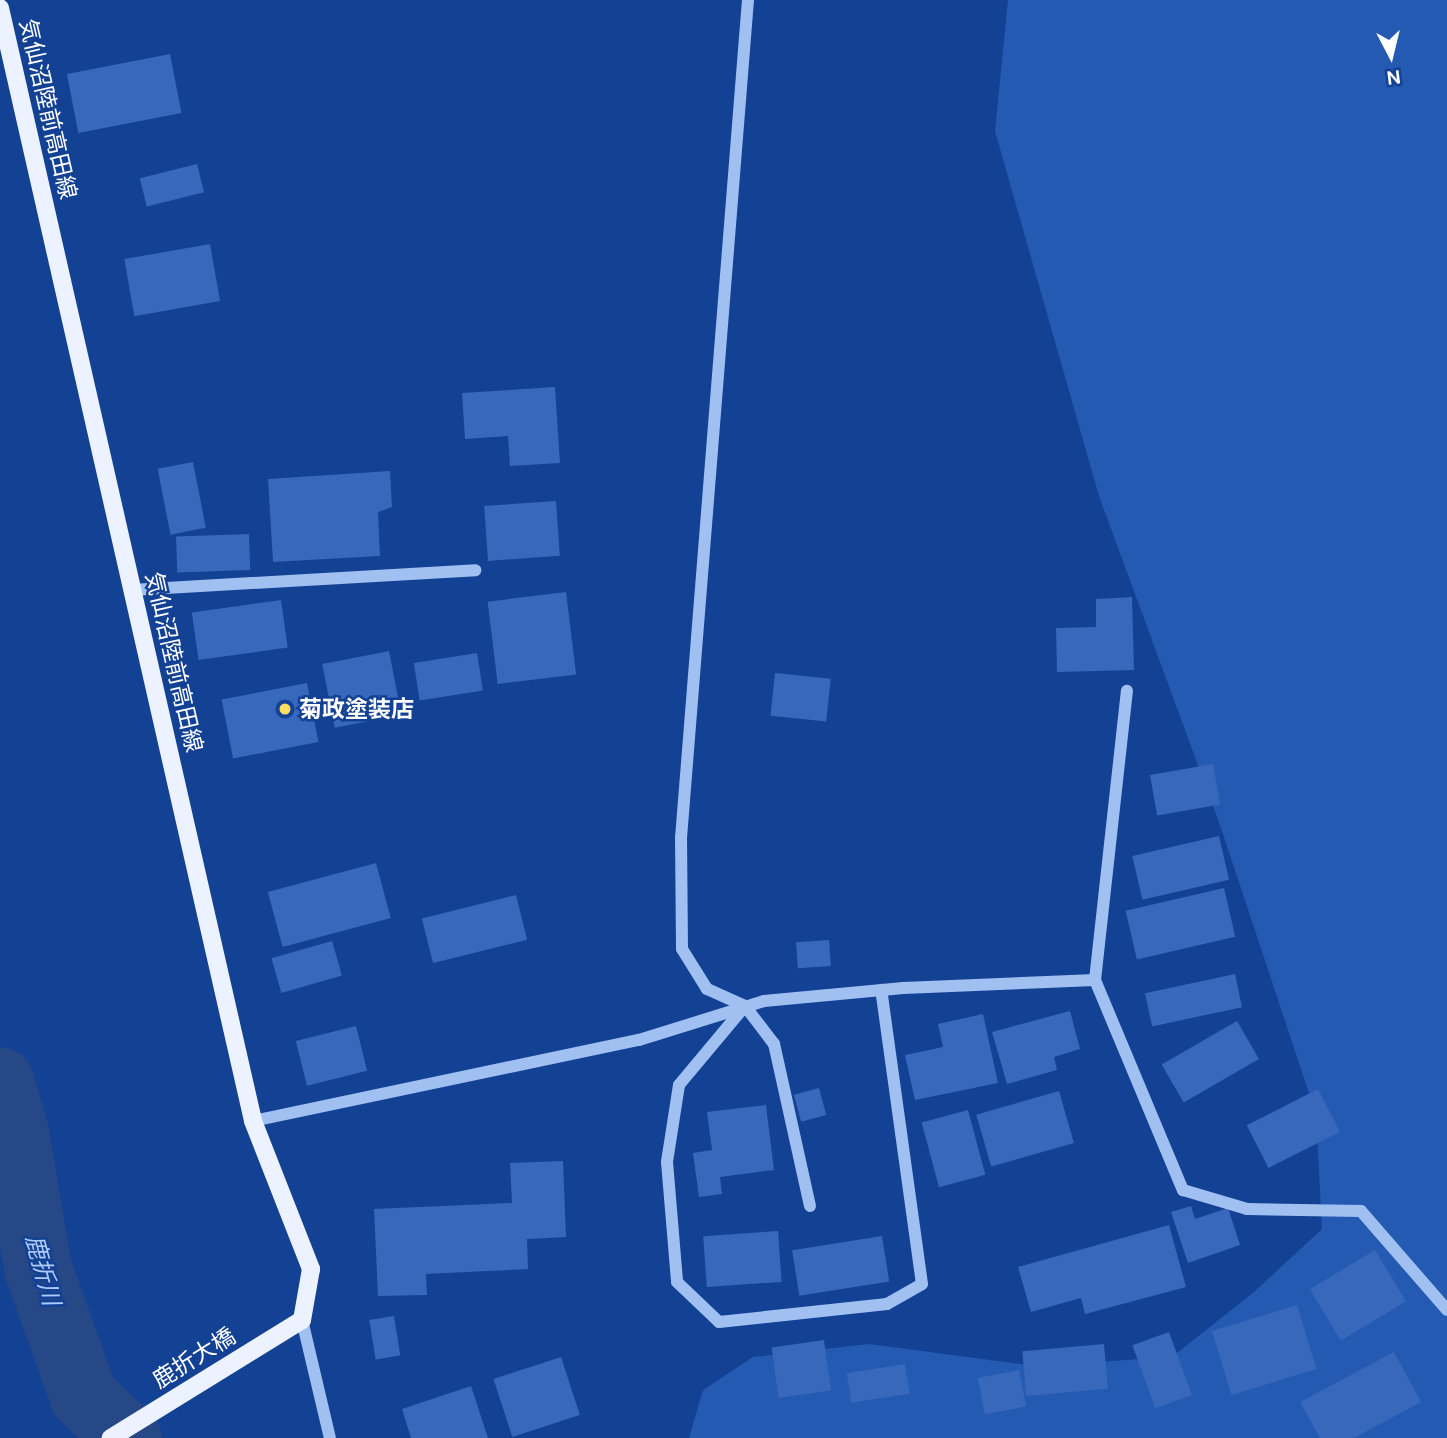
<!DOCTYPE html>
<html>
<head>
<meta charset="utf-8">
<style>
  body { margin:0 }
  #map { position:relative; width:1447px; height:1438px; overflow:hidden; background:#134194; font-family:"DM Sans","Noto Sans JP",sans-serif }
  div>[style] { position:absolute }
  .green>* { inset:0; background:#255ab3 }
  .river>* { height:68px; margin:-34px; padding:0 34px; transform-origin:34px; border-radius:34px; background:#264886 }
  .building>* { inset:0; background:#3768bb; transform-origin:0 0 }
  .minor>* { height:12px; margin:-6px; padding:0 6px; transform-origin:6px; border-radius:6px; background:#a1c0f2 }
  .major>* { height:18px; margin:-9px; padding:0 9px; transform-origin:9px; border-radius:9px; background:#ecf2ff }
  .dots>* { width:19px; height:19px; translate:-50% -50%; box-sizing:border-box; border:4px solid #134194; border-radius:50% }
  span { translate:-50% -50%; white-space:nowrap; text-align:center; line-height:1.15; -webkit-text-stroke:5px #134194; paint-order:stroke }
  .street-label { font-size:23px; color:#fff }
  .poi-label { font-size:23px; color:#fff; font-weight:700 }
  .left { translate:0 -50%; text-align:left }
  .water-label { font-size:24px; color:#aecaf9; font-style:italic }
  .north { position:absolute; left:1356px; top:21px; width:70px; height:70px; -webkit-text-stroke:5px #134194; paint-order:stroke; rotate:173deg; font-size:19px; font-weight:700; line-height:28px; text-align:center; color:#fff }
  .north::after { content:''; display:block; margin:auto; width:24px; height:32px; background:#fff; clip-path:polygon(50% 0,100% 100%,50% 72%,0 100%) }
</style>
</head>
<body>
<div id="map">
  <div class="green">
    <i style="clip-path:polygon(1008px 0,1447px 0,1447px 1438px,689px 1438px,703px 1390px,753px 1357px,869px 1344px,1036px 1366px,1172px 1357px,1254px 1292px,1322px 1229px,1316px 1114px,1220px 825px,1099px 496px,995px 131px)"></i>
  </div>
  <div class="river">
    <i style="left:0;top:1081px;width:53px;rotate:73.6deg"></i>
    <i style="left:15px;top:1132px;width:138px;rotate:80.4deg"></i>
    <i style="left:38px;top:1268px;width:137px;rotate:70.4deg"></i>
    <i style="left:84px;top:1397px;width:60px;rotate:43deg"></i>
  </div>
  <div class="building">
    <i style="left:170px;top:54px;width:60px;height:105px;rotate:79deg"></i>
    <i style="left:197px;top:164px;width:29px;height:59px;rotate:76deg"></i>
    <i style="left:210px;top:244px;width:58px;height:87px;rotate:80deg"></i>
    <i style="clip-path:polygon(555px 387px,560px 463px,510px 466px,508px 436px,465px 439px,462px 393px)"></i>
    <i style="left:193px;top:462px;width:67px;height:36px;rotate:79deg"></i>
    <i style="clip-path:polygon(390px 471px,392px 507px,378px 512px,380px 556px,273px 562px,268px 479px)"></i>
    <i style="left:556px;top:501px;width:55px;height:72px;rotate:86deg"></i>
    <i style="left:249px;top:534px;width:36px;height:73px;rotate:88deg"></i>
    <i style="left:566px;top:592px;width:83px;height:79px;rotate:83deg"></i>
    <i style="clip-path:polygon(1132px 597px,1134px 670px,1057px 672px,1056px 628px,1096px 627px,1096px 599px)"></i>
    <i style="left:281px;top:600px;width:48px;height:90px;rotate:82deg"></i>
    <i style="left:389px;top:651px;width:65px;height:68px;rotate:79deg"></i>
    <i style="left:477px;top:653px;width:38px;height:64px;rotate:81deg"></i>
    <i style="left:775px;top:673px;width:56px;height:43px;rotate:6deg"></i>
    <i style="left:307px;top:683px;width:60px;height:87px;rotate:79deg"></i>
    <i style="left:1213px;top:764px;width:41px;height:64px;rotate:80deg"></i>
    <i style="left:1219px;top:836px;width:45px;height:89px;rotate:77deg"></i>
    <i style="left:376px;top:863px;width:57px;height:112px;rotate:75deg"></i>
    <i style="left:1224px;top:888px;width:50px;height:101px;rotate:77deg"></i>
    <i style="left:516px;top:895px;width:46px;height:97px;rotate:76deg"></i>
    <i style="left:829px;top:940px;width:26px;height:33px;rotate:86deg"></i>
    <i style="left:332px;top:941px;width:36px;height:63px;rotate:74deg"></i>
    <i style="left:1235px;top:974px;width:34px;height:92px;rotate:78deg"></i>
    <i style="clip-path:polygon(1070px 1011px,1080px 1049px,1054px 1057px,1057px 1070px,1007px 1084px,992px 1032px)"></i>
    <i style="clip-path:polygon(983px 1014px,998px 1083px,915px 1100px,905px 1055px,943px 1047px,938px 1024px)"></i>
    <i style="left:1237px;top:1021px;width:44px;height:87px;rotate:60deg"></i>
    <i style="left:356px;top:1026px;width:46px;height:62px;rotate:76deg"></i>
    <i style="left:819px;top:1088px;width:28px;height:26px;rotate:75deg"></i>
    <i style="left:1318px;top:1089px;width:48px;height:80px;rotate:63deg"></i>
    <i style="left:1059px;top:1091px;width:54px;height:86px;rotate:74deg"></i>
    <i style="clip-path:polygon(766px 1105px,774px 1170px,720px 1177px,722px 1194px,699px 1197px,693px 1153px,712px 1150px,707px 1112px)"></i>
    <i style="left:968px;top:1110px;width:67px;height:48px;rotate:75deg"></i>
    <i style="clip-path:polygon(563px 1161px,566px 1237px,527px 1239px,528px 1269px,426px 1274px,427px 1295px,378px 1296px,374px 1209px,512px 1203px,510px 1163px)"></i>
    <i style="clip-path:polygon(1191px 1206px,1195px 1219px,1228px 1208px,1240px 1245px,1188px 1263px,1171px 1212px)"></i>
    <i style="clip-path:polygon(1169px 1225px,1186px 1287px,1085px 1314px,1081px 1298px,1031px 1312px,1018px 1267px)"></i>
    <i style="left:778px;top:1231px;width:51px;height:75px;rotate:86deg"></i>
    <i style="left:882px;top:1236px;width:46px;height:91px;rotate:81deg"></i>
    <i style="left:1375px;top:1250px;width:60px;height:76px;rotate:59deg"></i>
    <i style="left:1297px;top:1305px;width:67px;height:89px;rotate:73deg"></i>
    <i style="left:394px;top:1316px;width:40px;height:25px;rotate:81deg"></i>
    <i style="left:1169px;top:1332px;width:67px;height:39px;rotate:70deg"></i>
    <i style="left:824px;top:1340px;width:51px;height:53px;rotate:82deg"></i>
    <i style="left:1104px;top:1344px;width:45px;height:82px;rotate:85deg"></i>
    <i style="clip-path:polygon(1394px 1352px,1421px 1402px,1354px 1438px,1320px 1438px,1300px 1402px)"></i>
    <i style="left:561px;top:1357px;width:61px;height:71px;rotate:72deg"></i>
    <i style="left:905px;top:1364px;width:30px;height:59px;rotate:81deg"></i>
    <i style="left:1019px;top:1370px;width:37px;height:42px;rotate:79deg"></i>
    <i style="clip-path:polygon(471px 1386px,488px 1438px,411px 1438px,402px 1409px)"></i>
  </div>
  <div class="minor">
    <i style="left:132px;top:590px;width:344px;rotate:-3.3deg"></i>
    <i style="left:1095px;top:980px;width:291px;rotate:-83.7deg"></i>
    <i style="left:745px;top:1006px;width:42px;rotate:-155.9deg"></i>
    <i style="left:707px;top:989px;width:47px;rotate:-122deg"></i>
    <i style="left:682px;top:949px;width:111px;rotate:-90.5deg"></i>
    <i style="left:681px;top:838px;width:841px;rotate:-85.43deg"></i>
    <i style="left:253px;top:1121px;width:394px;rotate:-11.9deg"></i>
    <i style="left:639px;top:1040px;width:131px;rotate:-17.3deg"></i>
    <i style="left:764px;top:1001px;width:140px;rotate:-5.3deg"></i>
    <i style="left:903px;top:988px;width:192px;rotate:-2.4deg"></i>
    <i style="left:1095px;top:980px;width:228px;rotate:67.3deg"></i>
    <i style="left:1183px;top:1190px;width:67px;rotate:16.5deg"></i>
    <i style="left:1247px;top:1209px;width:114px;rotate:1deg"></i>
    <i style="left:1361px;top:1211px;width:131px;rotate:49deg"></i>
    <i style="left:810px;top:1206px;width:166px;rotate:-102.5deg"></i>
    <i style="left:774px;top:1044px;width:48px;rotate:-127.3deg"></i>
    <i style="left:745px;top:1006px;width:103px;rotate:129.9deg"></i>
    <i style="left:679px;top:1085px;width:78px;rotate:98.9deg"></i>
    <i style="left:667px;top:1162px;width:120px;rotate:85.2deg"></i>
    <i style="left:677px;top:1282px;width:58px;rotate:43.6deg"></i>
    <i style="left:719px;top:1322px;width:169px;rotate:-6.1deg"></i>
    <i style="left:887px;top:1304px;width:40px;rotate:-29.7deg"></i>
    <i style="left:922px;top:1284px;width:297px;rotate:-97.9deg"></i>
    <i style="left:302px;top:1320px;width:121px;rotate:76.7deg"></i>
  </div>
  <div class="major">
    <i style="left:0;top:8px;width:1141px;rotate:77.19deg"></i>
    <i style="left:253px;top:1121px;width:159px;rotate:68.6deg"></i>
    <i style="left:311px;top:1269px;width:52px;rotate:100deg"></i>
    <i style="left:302px;top:1320px;width:225px;rotate:148.3deg"></i>
  </div>
  <div class="dots">
    <i style="left:285px;top:709px;background:#ffde62"></i>
  </div>
  <div class="street-label">
    <span style="left:48px;top:109px;rotate:77deg">気仙沼陸前高田線</span>
    <span style="left:174px;top:662px;rotate:77deg">気仙沼陸前高田線</span>
    <span style="left:194px;top:1358px;rotate:-32deg">鹿折大橋</span>
  </div>
  <div class="poi-label">
    <span class="left" style="left:299px;top:709px">菊政塗装店</span>
  </div>
  <div class="water-label">
    <span style="left:43px;top:1270px;rotate:75deg">鹿折川</span>
  </div>
  <div class="north">N</div>
</div>
</body>
</html>
